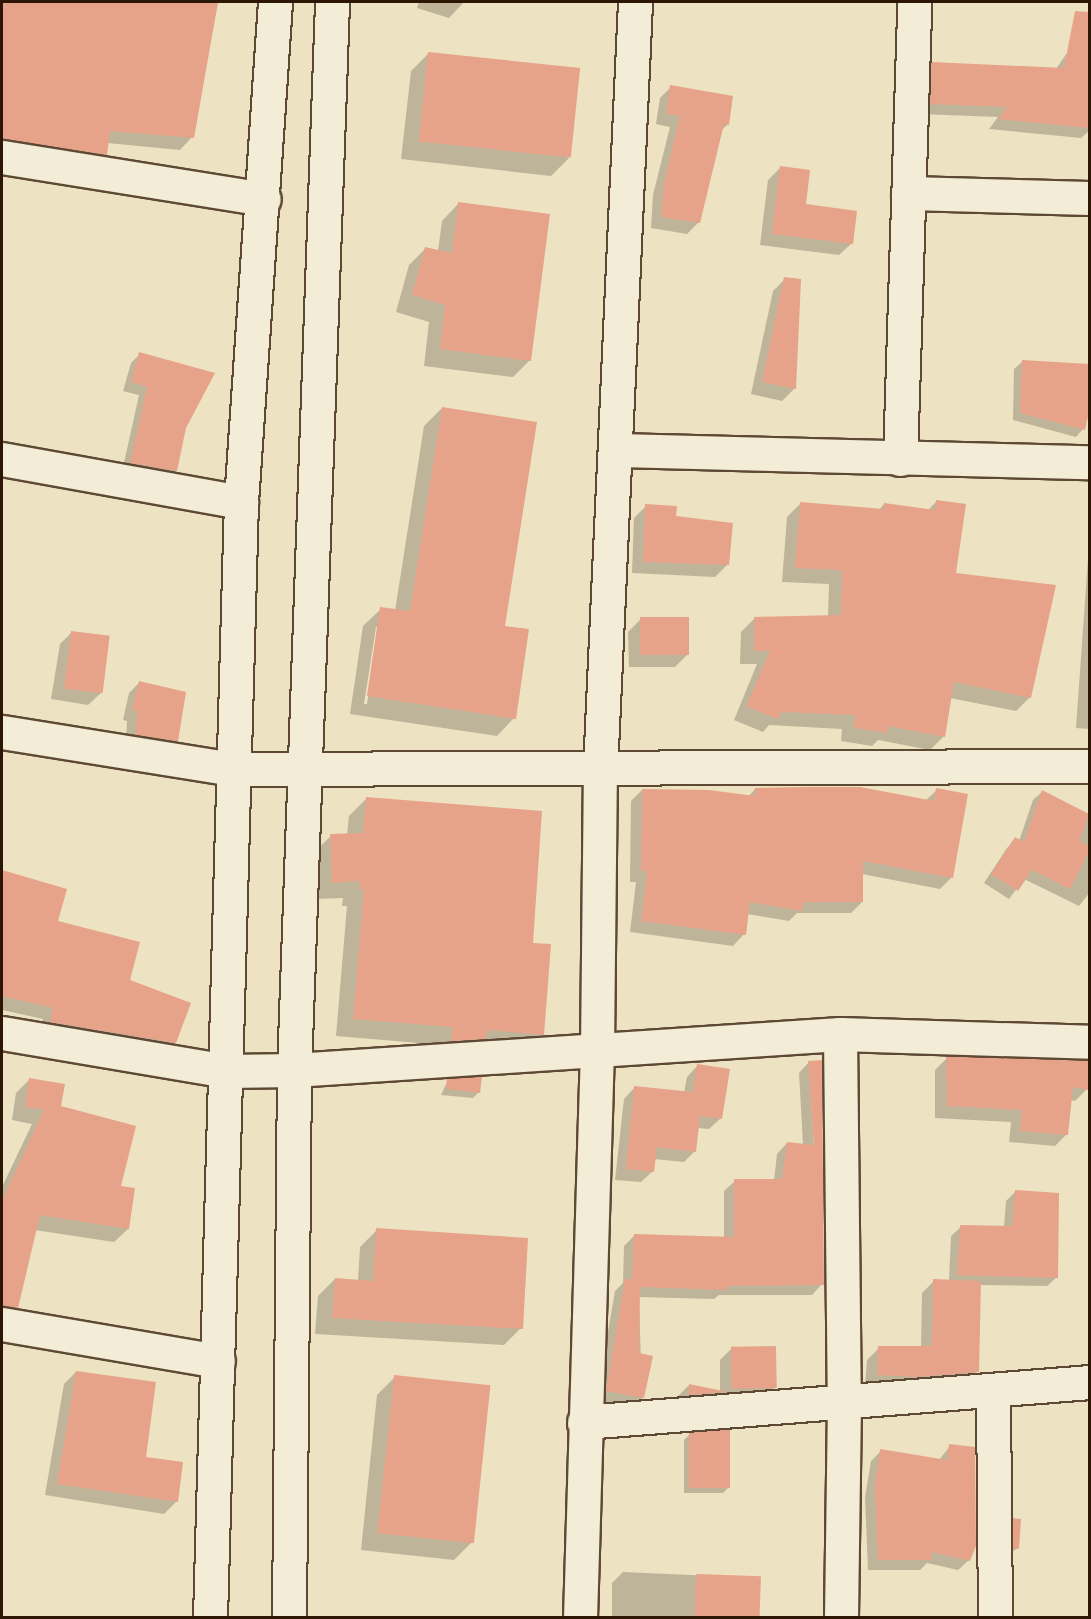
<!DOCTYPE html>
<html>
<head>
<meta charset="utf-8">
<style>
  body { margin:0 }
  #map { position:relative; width:1091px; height:1619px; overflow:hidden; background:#ede2c1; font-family:"EB Garamond",serif }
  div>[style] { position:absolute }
  .shadow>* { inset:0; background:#0003 }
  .building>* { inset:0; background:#e7a28a; transform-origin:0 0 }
  .roads { filter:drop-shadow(2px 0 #5e4934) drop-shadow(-2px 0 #5e4934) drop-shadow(0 2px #5e4934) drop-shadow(0 -2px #5e4934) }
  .minor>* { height:33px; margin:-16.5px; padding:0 16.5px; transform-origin:16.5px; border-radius:16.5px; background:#f3ecd7 }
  span { translate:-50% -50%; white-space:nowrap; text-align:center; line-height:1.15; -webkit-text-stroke:5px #f3ecd7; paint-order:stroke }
  .frame { position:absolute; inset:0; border:3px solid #2e1605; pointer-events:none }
</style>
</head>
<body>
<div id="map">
  <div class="shadow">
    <i style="clip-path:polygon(46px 2px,218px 2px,192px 137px,180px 150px,107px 143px,106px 154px,94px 166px,2px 152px,2px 139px,98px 155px,2px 136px,2px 3px,44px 11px)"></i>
    <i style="clip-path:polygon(419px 2px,464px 2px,449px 18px,417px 8px)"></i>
    <i style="clip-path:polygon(429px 53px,569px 158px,551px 176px,401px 159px,411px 71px)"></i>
    <i style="clip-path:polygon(1067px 53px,1090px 57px,1090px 130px,1081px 138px,989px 129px,998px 117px,919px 114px,921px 75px,932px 64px,1056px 69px)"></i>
    <i style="clip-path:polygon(671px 87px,728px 124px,720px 132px,698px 223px,687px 234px,651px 228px,653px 195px,670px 127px,656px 124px,660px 98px)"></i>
    <i style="clip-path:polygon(780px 168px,805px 206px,852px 243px,839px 255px,760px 245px,768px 180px)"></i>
    <i style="clip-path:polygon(458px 204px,530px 360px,513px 377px,424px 366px,429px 322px,396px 312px,409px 265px,426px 248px,438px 251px,442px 221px)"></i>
    <i style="clip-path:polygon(785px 279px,800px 281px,794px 389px,782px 401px,751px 394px,773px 291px)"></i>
    <i style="clip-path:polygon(140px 354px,185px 427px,176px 471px,167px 480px,122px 472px,139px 395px,123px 391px,131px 363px)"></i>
    <i style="clip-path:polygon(1022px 362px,1090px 366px,1090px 411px,1083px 429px,1076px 437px,1013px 420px,1014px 369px)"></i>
    <i style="clip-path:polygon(evenodd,442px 408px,504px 627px,514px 718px,497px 736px,350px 714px,363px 626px,381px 609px,395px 611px,424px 426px,442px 408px,376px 627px,379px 627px,367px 704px,364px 704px,376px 627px)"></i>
    <i style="clip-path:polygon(937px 501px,954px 574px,1030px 697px,1016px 711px,950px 698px,944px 736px,930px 750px,878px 740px,872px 746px,841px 741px,842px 729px,769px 725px,763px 732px,734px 720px,757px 664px,740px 664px,741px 632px,755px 618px,828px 617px,829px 584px,782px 582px,787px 517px,801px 503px,879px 510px,884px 504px,928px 510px)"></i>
    <i style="clip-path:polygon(646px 506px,675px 518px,727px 565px,715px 577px,632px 573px,634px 518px)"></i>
    <i style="clip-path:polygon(1090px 530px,1090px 729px,1076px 728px)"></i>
    <i style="clip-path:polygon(640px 620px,687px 655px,675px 667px,629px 667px,628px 632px)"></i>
    <i style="clip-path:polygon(72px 632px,101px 693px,88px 705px,51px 699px,60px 644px)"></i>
    <i style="clip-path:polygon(139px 683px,177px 741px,167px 751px,126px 744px,127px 721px,123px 720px,129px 693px)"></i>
    <i style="clip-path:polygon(755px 789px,925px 801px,937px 790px,951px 878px,940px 889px,862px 874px,862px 902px,851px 913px,797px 913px,789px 921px,747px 914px,744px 934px,733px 946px,630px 932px,636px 882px,630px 882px,631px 801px,642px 790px,748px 797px)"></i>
    <i style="clip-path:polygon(1042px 792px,1090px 816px,1090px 892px,1079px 906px,1024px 879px,1009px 899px,984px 883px,1007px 848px,1016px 839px,1019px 841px,1033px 800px)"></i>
    <i style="clip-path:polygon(366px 799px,532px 944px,543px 1034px,525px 1052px,336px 1036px,347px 906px,342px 906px,343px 898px,315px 899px,313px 853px,331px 836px,347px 835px,349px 816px)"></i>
    <i style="clip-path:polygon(2px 872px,66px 890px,57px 922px,128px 981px,175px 1043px,163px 1054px,39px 1033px,43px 1019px,2px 1010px)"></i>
    <i style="clip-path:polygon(947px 1058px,1090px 1061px,1090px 1075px,1087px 1089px,1075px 1101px,1070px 1100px,1067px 1134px,1055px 1146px,1009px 1142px,1011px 1122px,935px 1118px,935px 1070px)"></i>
    <i style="clip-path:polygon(809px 1062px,822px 1284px,812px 1295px,719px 1295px,714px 1299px,639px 1297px,642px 1398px,632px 1408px,596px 1401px,615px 1291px,623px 1283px,624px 1246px,634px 1236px,724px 1238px,724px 1191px,735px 1181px,774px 1181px,777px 1154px,787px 1143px,803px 1145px,799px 1073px)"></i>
    <i style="clip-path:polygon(698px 1065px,721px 1118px,709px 1129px,697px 1128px,695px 1151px,684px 1162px,654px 1159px,653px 1171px,641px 1182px,615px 1180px,624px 1099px,635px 1087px,684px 1093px,687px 1077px)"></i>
    <i style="clip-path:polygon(30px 1079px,59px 1107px,119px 1187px,128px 1229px,114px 1242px,35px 1230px,17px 1303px,3px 1317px,2px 1187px,32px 1124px,12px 1120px,16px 1093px)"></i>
    <i style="clip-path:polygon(448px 1080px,479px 1092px,473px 1098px,441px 1095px)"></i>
    <i style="clip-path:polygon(1016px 1191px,1057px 1277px,1047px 1286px,980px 1285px,977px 1371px,965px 1384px,865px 1387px,867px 1360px,879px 1348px,921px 1348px,922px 1293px,934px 1281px,949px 1281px,951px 1236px,961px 1227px,1004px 1227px,1006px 1201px)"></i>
    <i style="clip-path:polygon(377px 1230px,521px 1328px,504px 1345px,315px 1334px,318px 1296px,335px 1279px,358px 1281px,360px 1247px)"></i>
    <i style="clip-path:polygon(732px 1348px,775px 1387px,763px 1400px,677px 1406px,677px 1397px,689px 1385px,720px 1392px,720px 1360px)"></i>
    <i style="clip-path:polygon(76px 1372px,177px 1501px,164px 1514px,45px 1495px,64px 1384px)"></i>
    <i style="clip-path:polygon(395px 1377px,472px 1542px,454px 1560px,361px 1550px,377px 1395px)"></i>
    <i style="clip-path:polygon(690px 1434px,729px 1487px,723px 1493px,684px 1493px,684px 1440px)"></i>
    <i style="clip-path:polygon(950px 1446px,969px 1560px,958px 1570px,927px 1563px,920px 1570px,868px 1570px,865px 1497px,871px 1461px,881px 1451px,939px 1460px)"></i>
    <i style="clip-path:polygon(1013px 1520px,1018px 1548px,1008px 1554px,1008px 1526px)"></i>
    <i style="clip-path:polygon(623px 1572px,760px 1578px,758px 1618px,612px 1618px,612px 1583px)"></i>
  </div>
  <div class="building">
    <i style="clip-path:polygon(2px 2px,218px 2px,194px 138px,110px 131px,107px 155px,2px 139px)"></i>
    <i style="clip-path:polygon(1075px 11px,1089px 12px,1089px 128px,998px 119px,1007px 107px,930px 104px,931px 62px,1064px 68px)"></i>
    <i style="left:428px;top:52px;width:153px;height:90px;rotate:6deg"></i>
    <i style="clip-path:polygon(670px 85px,733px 96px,729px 125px,724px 124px,700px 223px,661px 217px,664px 183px,680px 116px,666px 114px)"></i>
    <i style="clip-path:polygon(780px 166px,810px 170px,806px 204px,857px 211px,853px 244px,772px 234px)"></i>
    <i style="clip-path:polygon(458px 202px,550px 214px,531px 361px,440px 349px,445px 305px,412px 295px,425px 247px,452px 253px)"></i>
    <i style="clip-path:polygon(784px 277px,801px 279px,796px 389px,762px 382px)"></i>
    <i style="clip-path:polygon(139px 352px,215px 373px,186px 428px,177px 471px,130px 463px,147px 387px,131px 382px)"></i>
    <i style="clip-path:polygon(1022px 360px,1089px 364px,1089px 412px,1085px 430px,1020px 413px)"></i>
    <i style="clip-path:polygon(442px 407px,537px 422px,505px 626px,529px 629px,516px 719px,367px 696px,380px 607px,410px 611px)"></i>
    <i style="clip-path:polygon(936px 500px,966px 504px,956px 573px,1056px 585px,1031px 698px,954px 682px,945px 737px,888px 726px,887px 733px,854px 728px,855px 715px,781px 712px,778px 719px,746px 706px,770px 651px,754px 651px,754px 617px,841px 615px,842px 570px,795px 568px,800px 502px,883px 509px,884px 503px,935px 510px)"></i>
    <i style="clip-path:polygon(645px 504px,677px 506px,676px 516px,733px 523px,729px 565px,643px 562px)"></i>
    <i style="left:689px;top:617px;width:38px;height:49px;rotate:90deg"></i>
    <i style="left:71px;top:631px;width:39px;height:58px;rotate:7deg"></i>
    <i style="clip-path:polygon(139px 681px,186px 692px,178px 741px,136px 735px,137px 711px,132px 710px)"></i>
    <i style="clip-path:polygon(810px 787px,860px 787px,934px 801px,936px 788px,968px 794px,953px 878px,863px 861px,863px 902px,803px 902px,802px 911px,750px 902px,746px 935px,641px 921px,647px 871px,641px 871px,642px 789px,709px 790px,755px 796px,755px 788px)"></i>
    <i style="clip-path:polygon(1042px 790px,1089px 814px,1079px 841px,1089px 846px,1089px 851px,1070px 889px,1032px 870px,1018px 891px,991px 874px,1015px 837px,1024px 842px)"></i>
    <i style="clip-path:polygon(366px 797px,542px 811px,533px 943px,551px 944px,544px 1035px,487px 1030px,486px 1039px,451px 1041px,452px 1027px,353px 1019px,364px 889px,359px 889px,360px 881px,332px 883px,330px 834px,363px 833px)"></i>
    <i style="clip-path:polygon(2px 870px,67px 889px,58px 921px,140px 942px,130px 980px,191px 1003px,176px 1043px,50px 1022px,53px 1008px,2px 996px)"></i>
    <i style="clip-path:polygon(946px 1056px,1089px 1061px,1089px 1090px,1073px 1087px,1068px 1135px,1020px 1131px,1022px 1110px,947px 1106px)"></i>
    <i style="clip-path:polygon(822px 1060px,824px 1285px,727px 1286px,726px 1290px,640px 1287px,639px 1353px,653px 1356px,644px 1398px,606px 1391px,625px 1279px,632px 1279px,634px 1234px,734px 1237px,734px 1179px,782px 1179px,787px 1142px,814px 1145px,808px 1061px)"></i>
    <i style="clip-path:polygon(697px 1064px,730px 1069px,722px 1119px,700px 1116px,696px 1152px,657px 1147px,654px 1172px,626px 1169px,634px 1086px,693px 1092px)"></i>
    <i style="clip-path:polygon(482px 1076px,480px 1093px,446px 1089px,447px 1079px)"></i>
    <i style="clip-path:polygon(29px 1078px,65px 1084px,61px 1106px,136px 1126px,121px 1186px,135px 1188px,129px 1229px,40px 1215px,18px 1308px,2px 1306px,2px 1200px,44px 1110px,25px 1107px)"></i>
    <i style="clip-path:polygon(1015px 1190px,1059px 1193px,1058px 1278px,957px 1275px,960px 1225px,1012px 1226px)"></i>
    <i style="clip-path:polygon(376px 1228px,528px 1238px,523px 1329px,332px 1318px,335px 1278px,373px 1281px)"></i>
    <i style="clip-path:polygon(933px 1279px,981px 1281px,979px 1372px,916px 1377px,877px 1375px,878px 1346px,932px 1346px)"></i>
    <i style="left:776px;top:1346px;width:42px;height:45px;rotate:89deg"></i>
    <i style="clip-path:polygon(76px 1371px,156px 1382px,146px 1457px,183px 1462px,178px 1502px,57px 1484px)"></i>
    <i style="left:394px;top:1375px;width:97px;height:159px;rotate:6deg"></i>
    <i style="clip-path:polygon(689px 1384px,728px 1392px,689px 1395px)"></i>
    <i style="left:730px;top:1429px;width:59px;height:41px;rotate:90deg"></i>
    <i style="clip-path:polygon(949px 1444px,975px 1447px,976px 1546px,970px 1561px,932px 1552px,932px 1560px,878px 1560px,875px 1486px,880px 1449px,947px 1460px)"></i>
    <i style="clip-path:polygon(1013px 1518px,1021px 1519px,1019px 1549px,1013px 1548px)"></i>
    <i style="left:696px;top:1574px;width:65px;height:43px;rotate:2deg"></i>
  </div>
  <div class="roads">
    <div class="minor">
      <i style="left:2px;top:157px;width:265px;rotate:9.1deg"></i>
      <i style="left:908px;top:193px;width:182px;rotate:1.6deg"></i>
      <i style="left:616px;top:450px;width:474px;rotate:1.5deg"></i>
      <i style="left:2px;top:459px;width:243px;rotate:10.2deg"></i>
      <i style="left:900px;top:459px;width:457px;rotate:-88.2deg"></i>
      <i style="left:2px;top:732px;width:233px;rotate:9.1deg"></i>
      <i style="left:232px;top:769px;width:858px;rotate:-0.2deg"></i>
      <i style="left:2px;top:1033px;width:228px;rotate:9.6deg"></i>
      <i style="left:227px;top:1071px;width:67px;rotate:-0.9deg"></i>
      <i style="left:294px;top:1070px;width:547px;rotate:-3.77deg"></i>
      <i style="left:840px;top:1034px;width:250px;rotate:1.8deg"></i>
      <i style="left:840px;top:1034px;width:368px;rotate:89.4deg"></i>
      <i style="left:844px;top:1402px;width:216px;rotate:90.8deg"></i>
      <i style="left:2px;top:1324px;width:219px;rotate:9.7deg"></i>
      <i style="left:993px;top:1393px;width:225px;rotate:89.5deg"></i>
      <i style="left:584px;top:1422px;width:508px;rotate:-4.52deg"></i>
      <i style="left:210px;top:1618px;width:1116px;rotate:-88.41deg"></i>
      <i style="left:241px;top:502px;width:501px;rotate:-86.11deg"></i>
      <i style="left:289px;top:1618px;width:548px;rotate:-89.48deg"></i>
      <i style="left:294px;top:1070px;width:1069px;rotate:-87.96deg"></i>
      <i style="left:580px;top:1618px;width:568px;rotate:-88.29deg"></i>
      <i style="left:597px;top:1050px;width:280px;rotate:-89.4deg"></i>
      <i style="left:600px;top:770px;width:769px;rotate:-87.39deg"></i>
    </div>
  </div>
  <div class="frame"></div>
</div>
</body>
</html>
